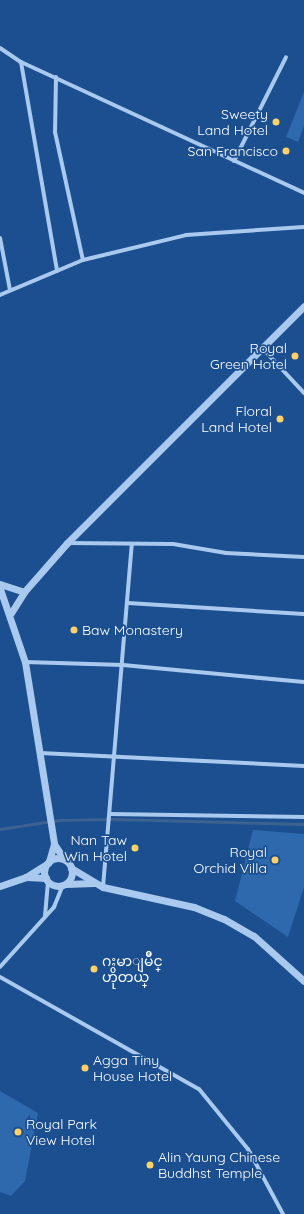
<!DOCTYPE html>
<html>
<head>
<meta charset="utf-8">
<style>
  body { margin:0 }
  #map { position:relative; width:304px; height:1214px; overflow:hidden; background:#1b4f8f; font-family:Quicksand,"Noto Sans Myanmar",sans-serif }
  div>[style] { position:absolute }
  .green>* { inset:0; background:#2e69ad }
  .stream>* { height:2.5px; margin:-1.25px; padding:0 1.25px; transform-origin:1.25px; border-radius:1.25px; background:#3c6290 }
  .minor>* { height:4px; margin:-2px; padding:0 2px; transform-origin:2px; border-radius:2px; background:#a9c9ee }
  .tertiary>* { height:7px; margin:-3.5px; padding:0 3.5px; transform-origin:3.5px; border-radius:3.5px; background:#a9c9ee }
  .tertiary>.ring { margin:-3.5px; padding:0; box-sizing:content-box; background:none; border:7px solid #a9c9ee; border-radius:50% }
  .dots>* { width:11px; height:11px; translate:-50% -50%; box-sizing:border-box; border:2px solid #1b4f8f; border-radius:50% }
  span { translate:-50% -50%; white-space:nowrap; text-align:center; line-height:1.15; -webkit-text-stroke:3.5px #1b4f8f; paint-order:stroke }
  .poi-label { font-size:14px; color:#fff }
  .right { translate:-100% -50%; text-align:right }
  .left { translate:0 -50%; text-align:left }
</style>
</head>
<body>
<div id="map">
  <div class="green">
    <i style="clip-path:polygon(304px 92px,304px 126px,298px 142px,286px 137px)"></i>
    <i style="clip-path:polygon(253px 830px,304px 834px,304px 887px,288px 937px,235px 901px)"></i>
    <i style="clip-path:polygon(0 1091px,38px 1113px,25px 1181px,11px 1196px,0 1192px)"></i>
  </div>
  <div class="stream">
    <i style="left:0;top:829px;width:59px;rotate:-8.8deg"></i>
    <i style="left:58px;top:820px;width:55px;rotate:-1deg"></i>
    <i style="left:113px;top:819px;width:191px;rotate:1.5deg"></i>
  </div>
  <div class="minor">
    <i style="left:0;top:48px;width:25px;rotate:34deg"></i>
    <i style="left:21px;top:62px;width:312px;rotate:24.8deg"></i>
    <i style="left:21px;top:62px;width:212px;rotate:80.2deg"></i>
    <i style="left:56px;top:77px;width:55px;rotate:91deg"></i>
    <i style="left:55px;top:132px;width:131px;rotate:77.7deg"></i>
    <i style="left:234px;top:161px;width:116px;rotate:-63.4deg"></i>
    <i style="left:0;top:238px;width:53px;rotate:79.1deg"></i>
    <i style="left:0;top:295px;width:90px;rotate:-22.9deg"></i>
    <i style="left:83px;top:260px;width:106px;rotate:-13.6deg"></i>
    <i style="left:186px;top:235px;width:118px;rotate:-3.9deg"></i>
    <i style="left:264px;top:350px;width:59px;rotate:47.1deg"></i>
    <i style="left:67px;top:543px;width:106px;rotate:0.5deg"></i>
    <i style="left:173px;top:544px;width:54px;rotate:9.6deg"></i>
    <i style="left:226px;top:553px;width:78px;rotate:2.9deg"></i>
    <i style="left:128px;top:603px;width:176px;rotate:3.6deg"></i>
    <i style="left:25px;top:662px;width:98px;rotate:1.8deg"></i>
    <i style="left:123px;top:665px;width:182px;rotate:5.4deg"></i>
    <i style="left:40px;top:753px;width:264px;rotate:2.8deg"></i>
    <i style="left:110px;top:814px;width:194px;rotate:0.9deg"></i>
    <i style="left:103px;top:887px;width:344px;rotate:-85.2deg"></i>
    <i style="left:45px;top:916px;width:34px;rotate:-85deg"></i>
    <i style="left:0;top:967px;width:81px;rotate:-48deg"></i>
    <i style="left:54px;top:907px;width:24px;rotate:-68deg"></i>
    <i style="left:0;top:977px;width:228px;rotate:29.4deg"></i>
    <i style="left:199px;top:1089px;width:77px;rotate:50.8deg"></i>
    <i style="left:248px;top:1149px;width:74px;rotate:61.7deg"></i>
  </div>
  <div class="tertiary">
    <i style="left:0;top:584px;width:25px;rotate:18deg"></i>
    <i style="left:0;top:589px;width:77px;rotate:71.1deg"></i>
    <i style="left:25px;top:662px;width:184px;rotate:80.9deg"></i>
    <i style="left:54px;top:844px;width:19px;rotate:106deg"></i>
    <i style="left:11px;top:613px;width:25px;rotate:-58deg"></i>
    <i style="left:24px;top:592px;width:65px;rotate:-48.7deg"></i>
    <i style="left:67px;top:543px;width:335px;rotate:-45deg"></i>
    <i style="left:54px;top:844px;width:18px;rotate:56deg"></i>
    <i class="ring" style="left:44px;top:858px;width:21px;height:21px"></i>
    <i style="left:71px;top:868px;width:37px;rotate:31deg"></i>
    <i style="left:103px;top:887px;width:93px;rotate:12.4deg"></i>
    <i style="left:194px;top:907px;width:32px;rotate:22deg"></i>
    <i style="left:224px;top:919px;width:34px;rotate:30deg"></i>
    <i style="left:254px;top:936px;width:67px;rotate:42deg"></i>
    <i style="left:26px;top:877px;width:25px;rotate:-32deg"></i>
    <i style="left:66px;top:884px;width:28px;rotate:-2deg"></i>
    <i style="left:0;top:886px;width:28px;rotate:-19deg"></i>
    <i style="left:26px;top:877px;width:20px;rotate:3deg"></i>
  </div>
  <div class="dots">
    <i style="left:276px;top:122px;background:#ffd166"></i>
    <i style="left:286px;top:151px;background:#ffd166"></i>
    <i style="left:295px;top:356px;background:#ffd166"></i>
    <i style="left:280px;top:419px;background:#ffd166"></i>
    <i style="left:74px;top:630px;background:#ffd166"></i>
    <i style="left:135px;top:848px;background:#ffd166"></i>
    <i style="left:275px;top:860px;background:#ffd166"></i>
    <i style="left:94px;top:969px;background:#ffd166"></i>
    <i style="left:85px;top:1068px;background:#ffd166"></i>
    <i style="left:18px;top:1132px;background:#ffd166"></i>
    <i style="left:150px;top:1165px;background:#ffd166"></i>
  </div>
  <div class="poi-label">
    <span class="right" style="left:268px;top:122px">Sweety<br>Land Hotel</span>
    <span class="right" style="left:278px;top:151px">San Francisco</span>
    <span class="right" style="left:287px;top:356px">Royal<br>Green Hotel</span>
    <span class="right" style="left:272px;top:419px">Floral<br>Land Hotel</span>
    <span class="left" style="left:82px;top:630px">Baw Monastery</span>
    <span class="right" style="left:127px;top:848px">Nan Taw<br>Win Hotel</span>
    <span class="right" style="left:267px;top:860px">Royal<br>Orchid Villa</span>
    <span class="left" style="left:102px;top:969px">ဂႏမာျမိဳင္<br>ဟိုတယ္</span>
    <span class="left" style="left:93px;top:1068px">Agga Tiny<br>House Hotel</span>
    <span class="left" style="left:26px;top:1132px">Royal Park<br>View Hotel</span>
    <span class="left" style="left:158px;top:1165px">Alin Yaung Chinese<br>Buddhst Temple</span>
  </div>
</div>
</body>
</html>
